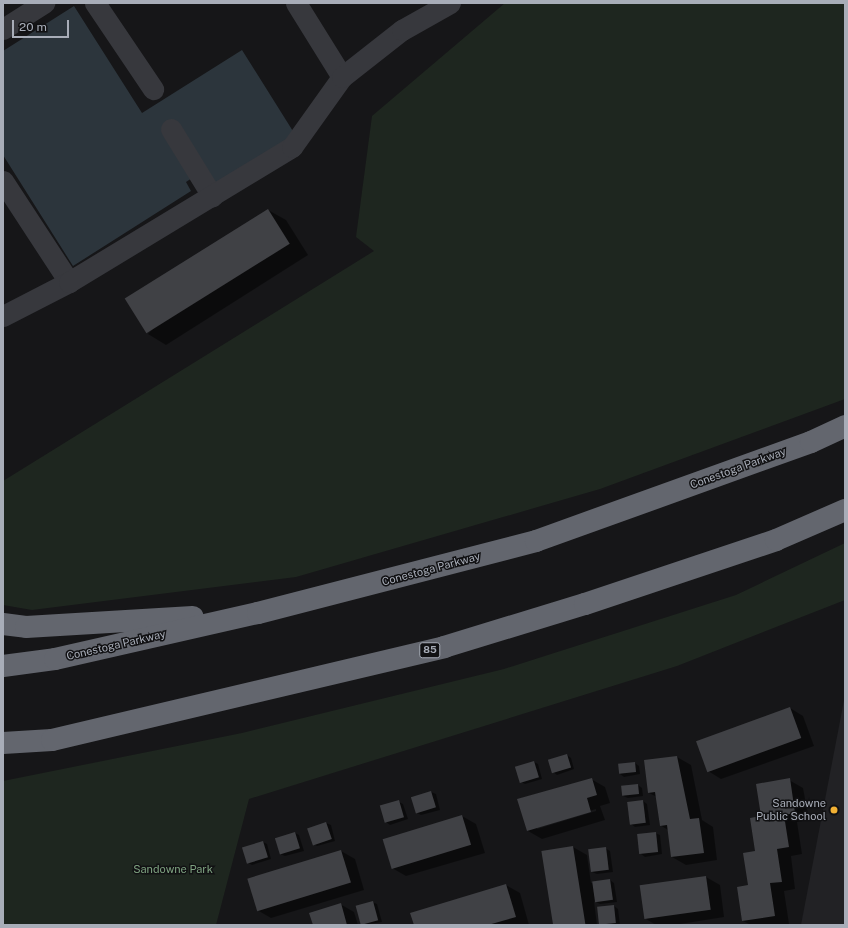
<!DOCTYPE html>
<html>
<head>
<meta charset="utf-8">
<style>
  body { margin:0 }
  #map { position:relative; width:848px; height:928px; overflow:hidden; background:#161618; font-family:"Public Sans",sans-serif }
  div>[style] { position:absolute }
  .built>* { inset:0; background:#222225 }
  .green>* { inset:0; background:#1e261f }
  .water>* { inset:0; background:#2c353c }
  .shadow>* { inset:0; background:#0007 }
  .building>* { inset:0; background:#404145; transform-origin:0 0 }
  .minor>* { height:21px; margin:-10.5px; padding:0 10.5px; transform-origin:10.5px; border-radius:10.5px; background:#37383d }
  .highway>* { height:22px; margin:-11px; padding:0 11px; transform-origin:11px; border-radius:11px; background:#63666e }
  .dots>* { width:11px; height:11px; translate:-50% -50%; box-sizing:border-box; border:2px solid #111113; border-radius:50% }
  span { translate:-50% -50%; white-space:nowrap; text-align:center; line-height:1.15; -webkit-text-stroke:3px #111113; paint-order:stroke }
  .shield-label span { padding:1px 3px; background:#111113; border:1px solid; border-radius:3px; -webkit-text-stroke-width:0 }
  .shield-label { font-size:10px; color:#a8adb8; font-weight:700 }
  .street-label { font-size:11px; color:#a8adb8 }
  .poi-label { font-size:11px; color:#a8adb8 }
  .right { translate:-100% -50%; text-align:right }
  .park-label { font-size:11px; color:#7fa381 }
  .frame { position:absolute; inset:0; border:4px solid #a8adb8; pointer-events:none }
  .scale { position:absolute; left:12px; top:20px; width:57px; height:18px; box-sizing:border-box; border:2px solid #a8adb8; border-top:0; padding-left:5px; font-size:12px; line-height:14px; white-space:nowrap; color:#a8adb8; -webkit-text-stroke:3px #111113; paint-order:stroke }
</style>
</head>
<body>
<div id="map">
  <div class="built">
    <i style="clip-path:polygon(845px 695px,845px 925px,801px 925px)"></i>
  </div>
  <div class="green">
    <i style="clip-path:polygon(505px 3px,845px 3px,845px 399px,600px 489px,296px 577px,32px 610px,3px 605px,3px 481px,374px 251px,356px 237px,372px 116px)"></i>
    <i style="clip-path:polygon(845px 543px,845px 600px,677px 666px,249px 799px,216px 925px,3px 925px,3px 781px,242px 733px,504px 669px,736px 595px)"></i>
  </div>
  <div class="water">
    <i style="clip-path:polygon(74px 6px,142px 113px,242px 50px,296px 136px,215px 187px,204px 170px,186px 182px,191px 191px,73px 266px,3px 155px,3px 51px)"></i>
  </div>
  <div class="shadow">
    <i style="clip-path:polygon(268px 210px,286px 220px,308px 255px,166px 345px,148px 334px)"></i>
    <i style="clip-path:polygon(790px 708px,803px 716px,814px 746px,721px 779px,708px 771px)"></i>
    <i style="clip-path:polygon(567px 755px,571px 758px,574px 769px,557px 775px,553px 772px)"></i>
    <i style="clip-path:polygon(677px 757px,691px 765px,702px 820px,713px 827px,717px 860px,686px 865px,672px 857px,668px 830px,660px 825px,657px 797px,649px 793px)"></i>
    <i style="clip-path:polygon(534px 762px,538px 764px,542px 779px,525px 784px,521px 782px)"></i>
    <i style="clip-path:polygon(635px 763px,639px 766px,640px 774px,624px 777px,620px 774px)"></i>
    <i style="clip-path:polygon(evenodd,591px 779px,605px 787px,610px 803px,600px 806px,605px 820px,542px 839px,528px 831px,518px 799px,591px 779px,596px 809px,596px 811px,537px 829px,537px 827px,596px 809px)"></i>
    <i style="clip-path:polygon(789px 780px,803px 788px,809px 820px,797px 822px,802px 854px,791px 856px,795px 889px,784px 891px,789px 924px,751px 925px,743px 921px,763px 817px)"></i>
    <i style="clip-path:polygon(638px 785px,642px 788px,643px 796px,628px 798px,623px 796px)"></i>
    <i style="clip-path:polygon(431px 792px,436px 794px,440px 810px,421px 815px,417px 813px,413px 798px)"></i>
    <i style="clip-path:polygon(643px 801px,647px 804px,650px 825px,635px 827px,631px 824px,628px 803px)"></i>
    <i style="clip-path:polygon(399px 802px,403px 804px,408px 819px,390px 825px,386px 822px)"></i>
    <i style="clip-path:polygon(462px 816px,476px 824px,485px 853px,406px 876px,392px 868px)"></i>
    <i style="clip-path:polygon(326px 823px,331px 825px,335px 841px,317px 846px,313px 844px)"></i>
    <i style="clip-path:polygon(295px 833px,299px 835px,304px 851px,285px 856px,280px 854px)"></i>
    <i style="clip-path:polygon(655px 833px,660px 835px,662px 854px,645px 857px,641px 854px)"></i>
    <i style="clip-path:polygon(263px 842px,267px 844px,271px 859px,252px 865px,247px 862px)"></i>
    <i style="clip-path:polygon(573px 847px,587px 855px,591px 883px,610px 880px,614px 883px,617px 902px,600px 904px,594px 901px,597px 925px,553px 925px)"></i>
    <i style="clip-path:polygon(605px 848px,610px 851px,613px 872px,597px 874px,592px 872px)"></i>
    <i style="clip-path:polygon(341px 851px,355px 859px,364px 890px,271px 918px,257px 910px)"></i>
    <i style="clip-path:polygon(706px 877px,720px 885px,724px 917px,674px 925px,656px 925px,646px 919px)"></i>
    <i style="clip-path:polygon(506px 885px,520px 893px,529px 925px,415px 925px)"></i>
    <i style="clip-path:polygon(372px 902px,377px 904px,382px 922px,364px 925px)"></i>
    <i style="clip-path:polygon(340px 904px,354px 912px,358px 925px,314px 925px)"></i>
    <i style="clip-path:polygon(614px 906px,618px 909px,620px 925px,601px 925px)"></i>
  </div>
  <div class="building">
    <i style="left:268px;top:209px;width:41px;height:169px;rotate:58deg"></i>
    <i style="left:790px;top:707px;width:33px;height:100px;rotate:70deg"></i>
    <i style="left:567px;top:754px;width:14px;height:20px;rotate:73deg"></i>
    <i style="clip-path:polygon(677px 756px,690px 819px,699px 818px,704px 853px,671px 857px,667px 825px,660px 826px,655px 792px,648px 793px,644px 760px)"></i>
    <i style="left:534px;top:761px;width:17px;height:20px;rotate:73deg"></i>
    <i style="left:635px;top:762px;width:10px;height:17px;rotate:84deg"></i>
    <i style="clip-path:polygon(592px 778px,597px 795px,587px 798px,591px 812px,527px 831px,517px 799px)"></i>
    <i style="clip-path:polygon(790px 778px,795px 813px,784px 815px,789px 847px,777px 849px,782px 882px,770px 883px,775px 916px,742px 921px,737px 887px,748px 885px,743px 853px,755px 851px,750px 818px,761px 816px,756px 784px)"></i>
    <i style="left:638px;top:784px;width:10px;height:17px;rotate:84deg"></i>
    <i style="left:431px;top:791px;width:17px;height:21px;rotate:73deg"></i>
    <i style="left:399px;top:800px;width:18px;height:20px;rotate:74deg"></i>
    <i style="left:643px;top:800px;width:23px;height:16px;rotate:83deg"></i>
    <i style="left:462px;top:815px;width:31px;height:83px;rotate:73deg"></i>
    <i style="left:326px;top:822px;width:18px;height:20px;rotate:71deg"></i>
    <i style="left:295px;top:832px;width:17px;height:21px;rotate:73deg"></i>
    <i style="left:656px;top:832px;width:20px;height:19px;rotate:84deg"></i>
    <i style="left:263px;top:841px;width:17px;height:22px;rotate:73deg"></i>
    <i style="left:573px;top:846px;width:80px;height:32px;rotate:81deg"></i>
    <i style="left:606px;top:847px;width:23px;height:18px;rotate:83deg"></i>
    <i style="left:341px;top:850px;width:34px;height:98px;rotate:73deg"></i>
    <i style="left:706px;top:876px;width:34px;height:67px;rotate:82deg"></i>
    <i style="left:610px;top:879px;width:21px;height:18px;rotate:82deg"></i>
    <i style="clip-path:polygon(506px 884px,516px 917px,488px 925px,414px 925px,410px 913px)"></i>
    <i style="left:373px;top:901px;width:20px;height:18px;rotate:75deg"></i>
    <i style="clip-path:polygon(341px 903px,347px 925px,313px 925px,309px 913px)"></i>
    <i style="left:614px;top:905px;width:18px;height:17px;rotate:84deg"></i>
  </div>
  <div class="minor">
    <i style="left:95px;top:3px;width:104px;rotate:56deg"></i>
    <i style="left:296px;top:3px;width:87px;rotate:58.1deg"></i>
    <i style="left:3px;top:29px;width:49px;rotate:-32.4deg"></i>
    <i style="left:171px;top:129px;width:79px;rotate:58.5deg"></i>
    <i style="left:3px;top:181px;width:121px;rotate:56.8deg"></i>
    <i style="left:3px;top:316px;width:74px;rotate:-27.3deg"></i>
    <i style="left:69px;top:282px;width:261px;rotate:-31.2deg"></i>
    <i style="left:292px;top:147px;width:86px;rotate:-54.5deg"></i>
    <i style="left:342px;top:77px;width:76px;rotate:-38.1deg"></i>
    <i style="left:402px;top:30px;width:55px;rotate:-29.4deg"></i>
  </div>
  <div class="highway">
    <i style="left:3px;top:624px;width:23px;rotate:7deg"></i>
    <i style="left:26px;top:627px;width:167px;rotate:-3.4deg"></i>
    <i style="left:3px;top:666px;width:52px;rotate:-7.7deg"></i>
    <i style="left:55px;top:659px;width:208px;rotate:-12.8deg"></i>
    <i style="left:258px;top:613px;width:287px;rotate:-14.5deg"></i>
    <i style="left:536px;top:541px;width:292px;rotate:-19.8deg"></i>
    <i style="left:811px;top:442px;width:38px;rotate:-25deg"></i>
    <i style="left:3px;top:743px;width:49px;rotate:-3.5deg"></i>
    <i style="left:52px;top:740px;width:403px;rotate:-13.3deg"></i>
    <i style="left:444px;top:647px;width:147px;rotate:-17deg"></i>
    <i style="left:585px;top:604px;width:201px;rotate:-18.5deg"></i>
    <i style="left:776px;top:540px;width:75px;rotate:-23.5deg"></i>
  </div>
  <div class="dots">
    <i style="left:834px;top:810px;background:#f2b134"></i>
  </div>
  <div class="shield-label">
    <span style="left:430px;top:650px">85</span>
  </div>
  <div class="street-label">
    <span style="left:738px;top:468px;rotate:-20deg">Conestoga Parkway</span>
    <span style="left:431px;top:569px;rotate:-15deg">Conestoga Parkway</span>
    <span style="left:116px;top:645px;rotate:-13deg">Conestoga Parkway</span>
  </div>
  <div class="poi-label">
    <span class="right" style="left:826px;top:810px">Sandowne<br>Public School</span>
  </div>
  <div class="park-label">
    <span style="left:173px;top:869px">Sandowne Park</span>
  </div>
  <div class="frame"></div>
  <div class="scale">20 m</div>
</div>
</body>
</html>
